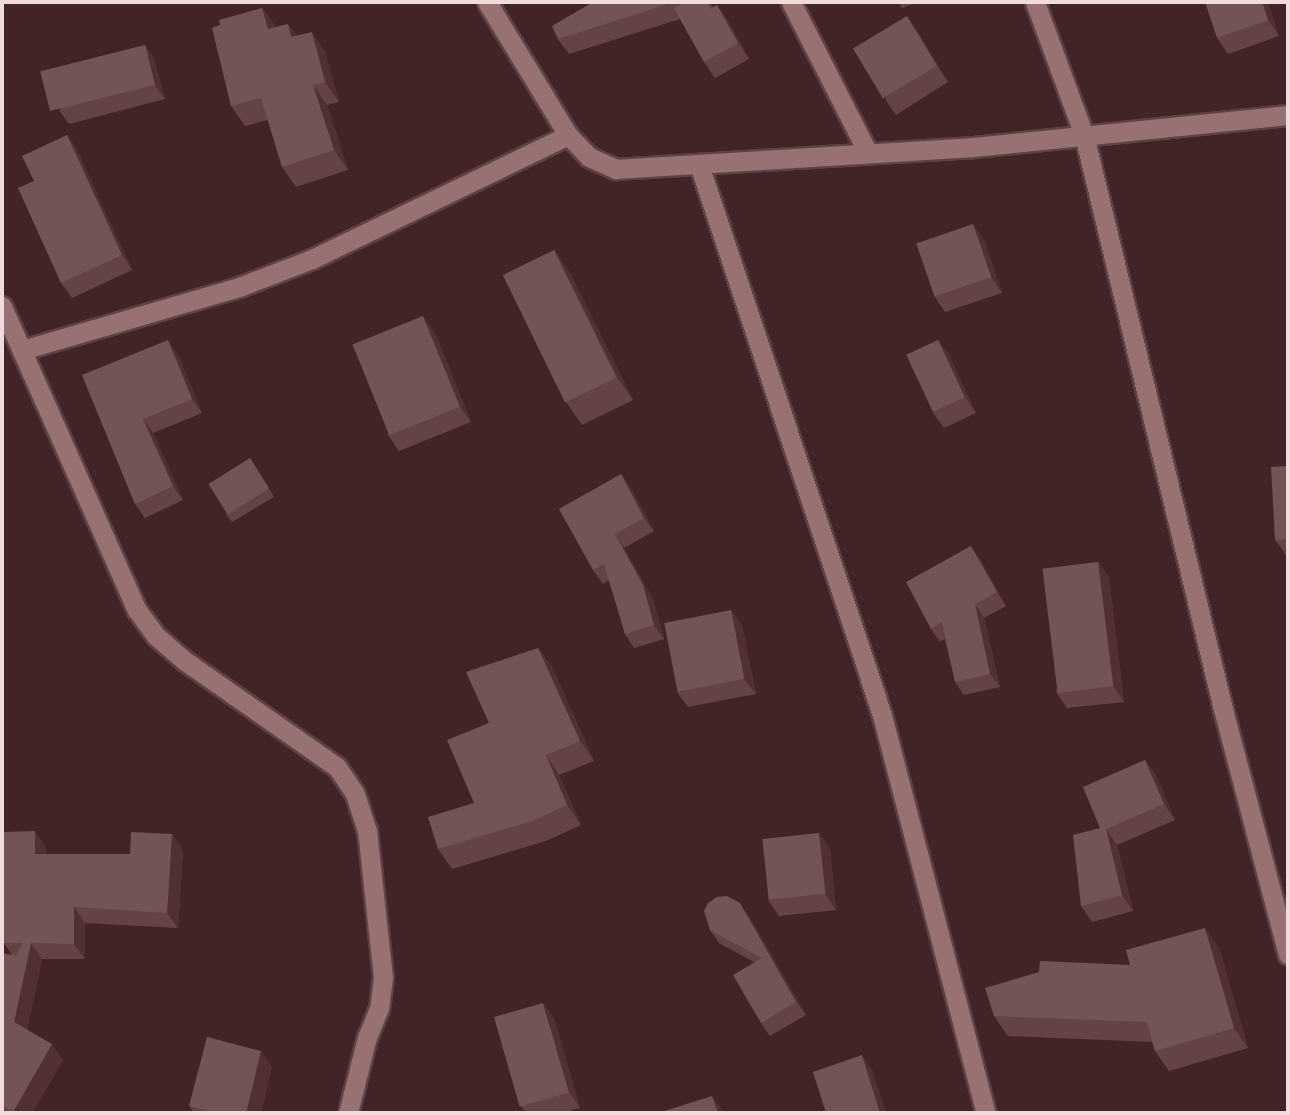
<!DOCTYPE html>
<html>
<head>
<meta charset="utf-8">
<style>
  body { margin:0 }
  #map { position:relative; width:1290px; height:1115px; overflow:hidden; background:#432426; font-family:"Golos Text",sans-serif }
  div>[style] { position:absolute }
  .roads { filter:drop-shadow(2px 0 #5d4244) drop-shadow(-2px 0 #5d4244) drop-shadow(0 2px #5d4244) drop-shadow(0 -2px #5d4244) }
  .minor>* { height:19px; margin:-9.5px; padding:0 9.5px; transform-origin:9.5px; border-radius:9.5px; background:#987173 }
  .wall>* { inset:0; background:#644344 }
  .shaded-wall>* { inset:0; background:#503031 }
  .building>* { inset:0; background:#735455; transform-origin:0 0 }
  span { translate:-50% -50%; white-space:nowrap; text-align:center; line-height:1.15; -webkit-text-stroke:5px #432426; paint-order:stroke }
  .frame { position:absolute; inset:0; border:4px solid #f1dbdc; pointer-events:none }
</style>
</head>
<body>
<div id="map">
  <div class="roads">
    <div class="minor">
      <i style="left:487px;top:2px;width:156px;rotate:58.7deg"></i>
      <i style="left:568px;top:135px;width:30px;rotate:46deg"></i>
      <i style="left:589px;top:157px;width:30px;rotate:24deg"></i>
      <i style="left:616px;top:169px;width:358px;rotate:-3.5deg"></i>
      <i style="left:973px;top:147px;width:317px;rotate:-5.8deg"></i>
      <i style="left:791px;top:2px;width:169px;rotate:63deg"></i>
      <i style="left:1035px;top:2px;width:142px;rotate:69.8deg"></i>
      <i style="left:1084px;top:135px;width:591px;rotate:76.39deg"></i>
      <i style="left:1223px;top:709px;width:254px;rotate:75.2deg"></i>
      <i style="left:699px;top:164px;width:581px;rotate:71.63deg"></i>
      <i style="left:882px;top:715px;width:411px;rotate:75.4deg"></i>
      <i style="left:2px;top:306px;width:333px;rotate:66.1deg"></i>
      <i style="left:137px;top:610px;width:32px;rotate:54deg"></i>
      <i style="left:156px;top:636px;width:38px;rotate:41deg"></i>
      <i style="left:185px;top:661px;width:185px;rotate:34.9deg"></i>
      <i style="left:337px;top:767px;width:32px;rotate:56deg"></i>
      <i style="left:355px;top:794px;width:38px;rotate:72deg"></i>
      <i style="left:367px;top:830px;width:148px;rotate:83.8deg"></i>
      <i style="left:383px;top:977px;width:31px;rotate:97deg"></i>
      <i style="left:379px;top:1008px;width:31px;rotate:112deg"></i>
      <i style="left:367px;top:1037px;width:78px;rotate:104deg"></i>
      <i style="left:22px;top:350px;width:226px;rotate:-16.2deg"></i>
      <i style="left:239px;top:287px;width:78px;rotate:-21deg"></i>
      <i style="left:312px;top:259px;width:284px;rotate:-25.8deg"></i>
    </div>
  </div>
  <div class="wall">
    <i style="clip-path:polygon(593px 2px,709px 2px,713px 7px,717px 5px,728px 21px,749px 59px,715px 78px,704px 62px,680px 19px,569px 54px,558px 39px)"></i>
    <i style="clip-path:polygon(898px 2px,918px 2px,902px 8px)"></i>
    <i style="clip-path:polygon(1268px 2px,1279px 36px,1228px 54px,1217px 38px)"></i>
    <i style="clip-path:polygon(262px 8px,276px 27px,288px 24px,297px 36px,325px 52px,339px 102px,327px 105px,348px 170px,296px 187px,282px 167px,268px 120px,245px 126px,231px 106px,220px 25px)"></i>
    <i style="clip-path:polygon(918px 32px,948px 82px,896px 115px,885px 99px)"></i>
    <i style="clip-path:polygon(145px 45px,154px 59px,165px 99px,69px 124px,59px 110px)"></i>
    <i style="clip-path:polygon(67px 135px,77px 150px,132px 270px,72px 298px,61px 283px,34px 181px)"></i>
    <i style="clip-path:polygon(984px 240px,1002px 293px,945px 312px,934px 296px)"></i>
    <i style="clip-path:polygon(554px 250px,570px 273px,633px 400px,582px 425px,566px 402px)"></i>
    <i style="clip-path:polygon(434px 331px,471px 422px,399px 451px,388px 435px)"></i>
    <i style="clip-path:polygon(938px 340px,949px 355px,976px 413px,944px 428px,933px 413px)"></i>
    <i style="clip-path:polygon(178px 355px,202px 413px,153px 433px,183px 500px,145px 518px,135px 504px,82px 375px)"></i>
    <i style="clip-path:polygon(250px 458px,274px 497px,232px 522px,226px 514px)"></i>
    <i style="clip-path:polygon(1288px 466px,1288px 555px,1286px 555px,1275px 540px)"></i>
    <i style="clip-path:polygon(621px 474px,631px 488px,654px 531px,624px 548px,653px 599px,664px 639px,634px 648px,625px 634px,609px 580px,603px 584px,593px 570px)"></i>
    <i style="clip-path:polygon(980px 559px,1006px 606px,984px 618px,1000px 687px,964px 695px,955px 682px,945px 639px,940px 642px,931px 629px)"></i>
    <i style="clip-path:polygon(1098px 562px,1109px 578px,1124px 702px,1067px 708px,1056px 692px)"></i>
    <i style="clip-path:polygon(731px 610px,742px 626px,756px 694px,688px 707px,677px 692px)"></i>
    <i style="clip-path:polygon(538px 648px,552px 667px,594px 761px,559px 775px,581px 825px,546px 841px,452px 869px,438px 849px,474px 803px,489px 723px)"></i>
    <i style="clip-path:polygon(1145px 760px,1156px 775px,1175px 820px,1117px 845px,1133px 911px,1092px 922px,1081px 906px,1100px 828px)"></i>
    <i style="clip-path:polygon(46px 847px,46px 854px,130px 854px,183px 850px,178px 928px,85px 923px,85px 959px,42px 959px,27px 1030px,63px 1060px,32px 1113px,2px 1113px,2px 953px,12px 955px,4px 943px)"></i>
    <i style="clip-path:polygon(830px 849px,836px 910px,779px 916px,768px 900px)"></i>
    <i style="clip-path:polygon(749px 916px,806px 1015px,770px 1036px,761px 1023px,754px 962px,719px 943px,710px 930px)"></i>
    <i style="clip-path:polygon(1219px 948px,1248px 1048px,1169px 1071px,1155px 1051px,1152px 1042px,1008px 1036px,994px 1016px,1130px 965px)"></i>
    <i style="clip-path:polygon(554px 1018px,580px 1108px,561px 1113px,526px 1113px,521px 1106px)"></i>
    <i style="clip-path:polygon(272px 1066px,261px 1113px,194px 1113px,189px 1106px)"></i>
  </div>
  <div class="shaded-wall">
    <i style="clip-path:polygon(1262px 2px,1268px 2px,1279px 36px,1268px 20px)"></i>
    <i style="clip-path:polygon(717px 5px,728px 21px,749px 59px,738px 43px)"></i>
    <i style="clip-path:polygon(262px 8px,276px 28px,268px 29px)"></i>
    <i style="clip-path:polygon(907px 16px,918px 32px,948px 82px,937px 66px)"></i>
    <i style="clip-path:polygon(288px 24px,302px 44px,291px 37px)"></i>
    <i style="clip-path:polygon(312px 32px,325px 52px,339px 102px,325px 82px)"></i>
    <i style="clip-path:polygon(145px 45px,154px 59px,165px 99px,155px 85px)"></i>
    <i style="clip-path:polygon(313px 85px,327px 105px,348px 170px,334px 150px)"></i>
    <i style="clip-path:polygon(67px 135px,77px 150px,132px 270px,122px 255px)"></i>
    <i style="clip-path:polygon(973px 224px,984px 240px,1002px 293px,991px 277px)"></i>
    <i style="clip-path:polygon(554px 250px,570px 273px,633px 400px,617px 377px)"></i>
    <i style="clip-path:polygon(423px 316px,434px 331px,471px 422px,460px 407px)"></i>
    <i style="clip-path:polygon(168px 340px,178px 355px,202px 413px,192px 399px)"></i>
    <i style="clip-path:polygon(938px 340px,949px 355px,976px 413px,965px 397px)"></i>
    <i style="clip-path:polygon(143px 419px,153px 433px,183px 500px,173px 486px)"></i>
    <i style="clip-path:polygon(621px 474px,631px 488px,654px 531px,644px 518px)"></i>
    <i style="clip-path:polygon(615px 534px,624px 548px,653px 599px,664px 639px,654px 625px)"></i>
    <i style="clip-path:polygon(971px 546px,980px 559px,1006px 606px,997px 592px)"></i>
    <i style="clip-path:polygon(1098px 562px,1109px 578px,1124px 702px,1113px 686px)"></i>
    <i style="clip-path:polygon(975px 604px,984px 618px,1000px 687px,990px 674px)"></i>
    <i style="clip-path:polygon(731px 610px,742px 626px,756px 694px,744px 679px)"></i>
    <i style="clip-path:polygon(538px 648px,552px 667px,594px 761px,580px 741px)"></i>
    <i style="clip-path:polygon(546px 755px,559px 775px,581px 825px,567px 805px)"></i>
    <i style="clip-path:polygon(1145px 760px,1156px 775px,1175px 820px,1164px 804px)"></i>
    <i style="clip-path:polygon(1106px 829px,1117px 845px,1133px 911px,1122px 895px)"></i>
    <i style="clip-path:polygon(35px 831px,46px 847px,46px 870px,35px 854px)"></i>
    <i style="clip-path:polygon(819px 833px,830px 849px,836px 910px,825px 894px)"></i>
    <i style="clip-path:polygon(172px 834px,183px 850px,178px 928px,167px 913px)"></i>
    <i style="clip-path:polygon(740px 903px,749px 916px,806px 1015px,796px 1002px)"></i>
    <i style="clip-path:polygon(74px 907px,85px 923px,85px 959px,74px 944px)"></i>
    <i style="clip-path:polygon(1205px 928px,1219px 948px,1248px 1048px,1234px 1028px)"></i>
    <i style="clip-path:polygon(31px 943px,42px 959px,25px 1038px,14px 1022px)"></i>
    <i style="clip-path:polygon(543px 1003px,554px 1018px,580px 1108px,569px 1092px)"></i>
    <i style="clip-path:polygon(52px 1044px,63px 1060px,32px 1113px,14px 1113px,13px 1112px)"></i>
    <i style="clip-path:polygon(261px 1051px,272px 1066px,261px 1113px,246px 1113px)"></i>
    <i style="clip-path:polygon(862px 1055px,873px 1071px,886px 1113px,880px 1113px)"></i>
    <i style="clip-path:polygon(712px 1096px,725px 1113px,718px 1113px)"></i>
  </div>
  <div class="building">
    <i style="clip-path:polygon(593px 2px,674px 2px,558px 39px,552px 26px)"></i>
    <i style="clip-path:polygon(685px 2px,707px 2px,711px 9px,717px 5px,738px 43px,704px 62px,674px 8px)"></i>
    <i style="clip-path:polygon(1205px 2px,1262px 2px,1268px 20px,1217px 38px)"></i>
    <i style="clip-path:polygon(262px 8px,268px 29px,288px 24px,291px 37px,312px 32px,325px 82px,313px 85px,334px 150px,282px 167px,261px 98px,231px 106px,212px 28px,220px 25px,219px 20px)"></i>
    <i style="left:907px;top:16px;width:58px;height:63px;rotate:59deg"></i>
    <i style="left:145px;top:45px;width:41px;height:108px;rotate:76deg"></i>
    <i style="clip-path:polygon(67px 135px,122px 255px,61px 283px,18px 188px,34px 181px,22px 156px)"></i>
    <i style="left:973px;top:224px;width:56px;height:60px;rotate:71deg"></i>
    <i style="left:554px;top:250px;width:142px;height:57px;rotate:64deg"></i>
    <i style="left:423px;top:316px;width:98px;height:76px;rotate:68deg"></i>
    <i style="clip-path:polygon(168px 340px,192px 399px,143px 419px,173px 486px,135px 504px,82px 375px)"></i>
    <i style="left:938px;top:340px;width:63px;height:35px;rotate:65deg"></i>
    <i style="left:250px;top:458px;width:36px;height:49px;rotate:58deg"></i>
    <i style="clip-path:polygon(1288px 466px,1288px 539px,1275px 540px,1271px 467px)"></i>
    <i style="clip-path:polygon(621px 474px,644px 518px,615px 534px,643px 585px,654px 625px,625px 634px,604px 564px,593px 570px,559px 509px)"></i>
    <i style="clip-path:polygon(971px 546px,997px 592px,975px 604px,990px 674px,955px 682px,942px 622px,931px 629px,906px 582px)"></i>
    <i style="left:1098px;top:562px;width:125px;height:56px;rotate:83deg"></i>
    <i style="left:731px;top:610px;width:70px;height:68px;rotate:79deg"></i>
    <i style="clip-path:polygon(538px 648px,580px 741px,546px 755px,567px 805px,532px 821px,438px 849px,428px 817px,474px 803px,447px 740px,489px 723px,466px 672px)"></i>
    <i style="clip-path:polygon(1145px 760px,1164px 804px,1106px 829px,1122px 895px,1081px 906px,1073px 835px,1100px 828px,1083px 787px)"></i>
    <i style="clip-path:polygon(35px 831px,35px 854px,130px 854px,131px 832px,172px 834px,167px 913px,74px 907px,74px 944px,31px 943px,14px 1022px,52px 1044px,13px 1112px,2px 1105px,2px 953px,16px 956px,23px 943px,4px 943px,4px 832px)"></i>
    <i style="left:819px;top:833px;width:61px;height:57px;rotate:84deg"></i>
    <i style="clip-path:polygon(727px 896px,740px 903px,796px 1002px,761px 1023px,733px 975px,762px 958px,710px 930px,704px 911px,708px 903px,717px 897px)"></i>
    <i style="clip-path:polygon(1205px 928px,1234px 1028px,1155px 1051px,1147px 1022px,994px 1016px,985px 988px,1039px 972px,1040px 961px,1130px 965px,1126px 950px)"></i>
    <i style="left:543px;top:1003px;width:93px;height:51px;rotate:74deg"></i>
    <i style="clip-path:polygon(207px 1037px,261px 1051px,246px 1113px,218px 1113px,189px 1106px)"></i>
    <i style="clip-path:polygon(862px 1055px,880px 1113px,826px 1113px,813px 1072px)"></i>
    <i style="clip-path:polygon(712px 1096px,718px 1113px,658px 1113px)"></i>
  </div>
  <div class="frame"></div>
</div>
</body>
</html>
